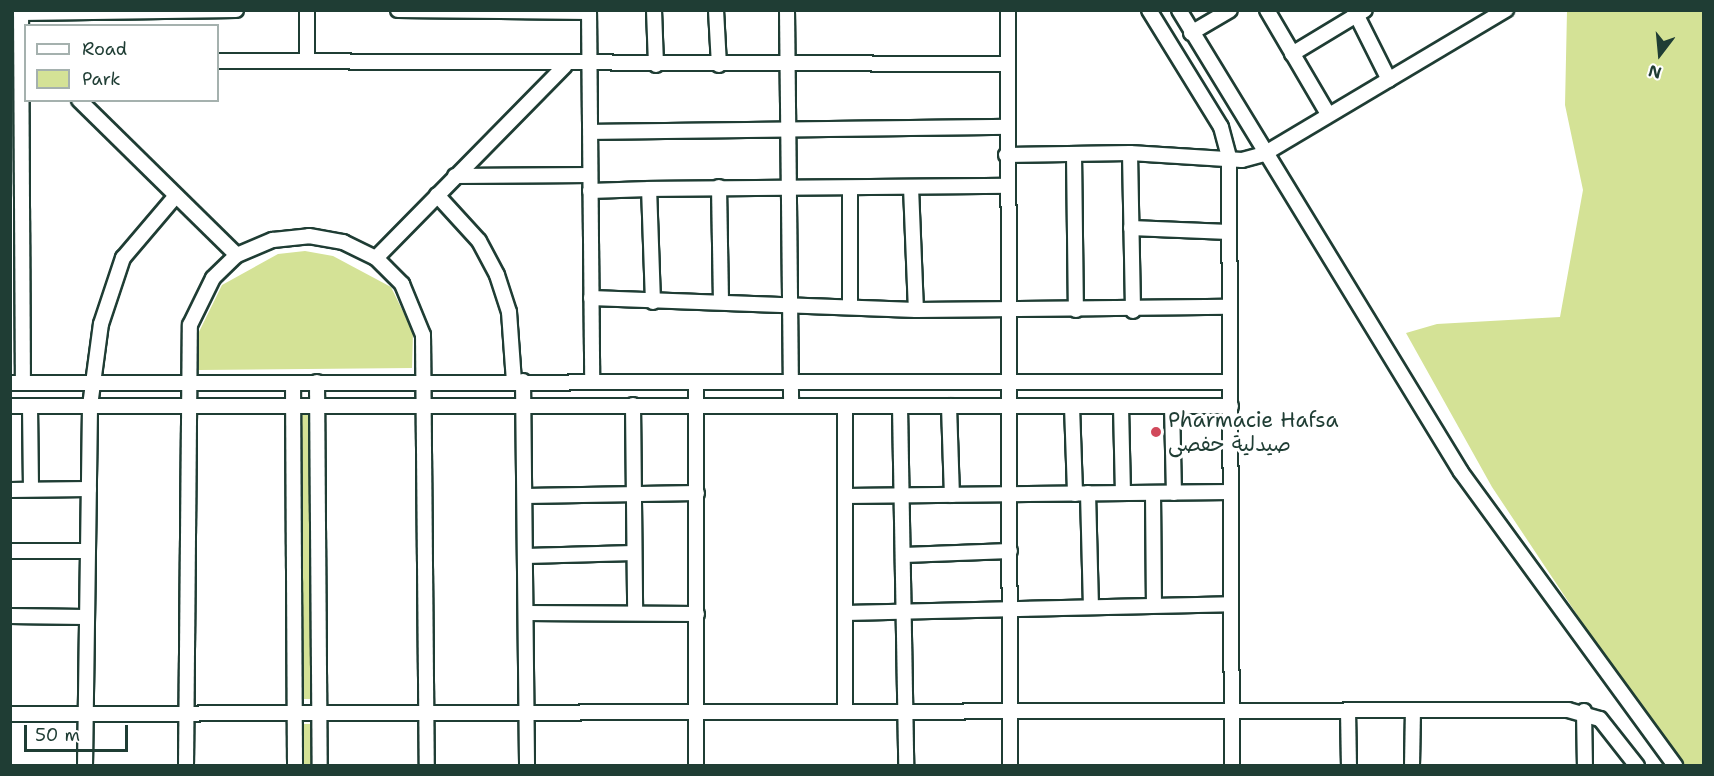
<!DOCTYPE html>
<html>
<head>
<meta charset="utf-8">
<style>
  body { margin:0 }
  #map { position:relative; width:1714px; height:776px; overflow:hidden; background:#fff; font-family:"Shantell Sans","Playpen Sans Arabic",sans-serif }
  div>[style] { position:absolute }
  .green>* { inset:0; background:#d4e296; transform-origin:0 0 }
  .roads { filter:drop-shadow(2px 0 #1f3d34) drop-shadow(-2px 0 #1f3d34) drop-shadow(0 2px #1f3d34) drop-shadow(0 -2px #1f3d34) }
  .minor>* { height:14px; margin:-7px; padding:0 7px; transform-origin:7px; border-radius:7px; background:#fff }
  .dots>* { width:16px; height:16px; translate:-50% -50%; box-sizing:border-box; border:3px solid #fff; border-radius:50% }
  span { translate:-50% -50%; white-space:nowrap; text-align:center; line-height:1.15; -webkit-text-stroke:6px #fff; paint-order:stroke }
  .poi-label { font-size:21px; color:#1f3d34 }
  .left { translate:0 -50%; text-align:left }
  .frame { position:absolute; inset:0; border:12px solid #1f3d34; pointer-events:none }
  .legend { position:absolute; left:24px; top:24px; width:195px; height:78px; box-sizing:border-box; background:#fff; border:2px solid #a5b1ae; margin:0; padding:8px 10px; list-style:none; font-size:18px; color:#1f3d34 }
  .legend li { display:flex; align-items:center; gap:12px; height:30px }
  .legend b { width:30px; border:2px solid #a5b1ae }
  .north { position:absolute; left:1630px; top:24px; width:60px; height:60px; -webkit-text-stroke:4px #fff; paint-order:stroke; rotate:196deg; font-size:16px; font-weight:700; line-height:24px; text-align:center; color:#1f3d34 }
  .north::after { content:''; display:block; margin:auto; width:21px; height:27px; background:#1f3d34; clip-path:polygon(50% 0,100% 100%,50% 72%,0 100%) }
  .scale { position:absolute; left:24px; top:725px; width:104px; height:27px; box-sizing:border-box; border:3px solid #1f3d34; border-top:0; padding-left:8px; font-size:18px; line-height:21px; white-space:nowrap; color:#1f3d34; -webkit-text-stroke:4px #fff; paint-order:stroke }
</style>
</head>
<body>
<div id="map">
  <div class="green">
    <i style="clip-path:polygon(1567px 11px,1703px 11px,1703px 765px,1677px 765px,1492px 487px,1406px 333px,1437px 324px,1560px 317px,1583px 190px,1565px 105px)"></i>
    <i style="clip-path:polygon(305px 251px,333px 256px,391px 287px,413px 332px,412px 368px,198px 370px,194px 342px,222px 285px,278px 254px)"></i>
    <i style="left:312px;top:406px;width:293px;height:14px;rotate:90deg"></i>
    <i style="left:300px;top:724px;width:15px;height:42px"></i>
  </div>
  <div class="roads">
    <div class="minor">
      <i style="left:21px;top:10px;width:373px;rotate:89.7deg"></i>
      <i style="left:398px;top:10px;width:191px;rotate:0.6deg"></i>
      <i style="left:589px;top:10px;width:372px;rotate:89.5deg"></i>
      <i style="left:654px;top:10px;width:55px;rotate:87.9deg"></i>
      <i style="left:716px;top:10px;width:55px;rotate:86.9deg"></i>
      <i style="left:787px;top:10px;width:396px;rotate:89.4deg"></i>
      <i style="left:1008px;top:10px;width:756px;rotate:89.85deg"></i>
      <i style="left:1149px;top:10px;width:137px;rotate:58.4deg"></i>
      <i style="left:1221px;top:127px;width:31px;rotate:75deg"></i>
      <i style="left:1229px;top:157px;width:609px;rotate:89.72deg"></i>
      <i style="left:1179px;top:10px;width:541px;rotate:58.6deg"></i>
      <i style="left:1461px;top:472px;width:364px;rotate:53.9deg"></i>
      <i style="left:1267px;top:10px;width:121px;rotate:59.6deg"></i>
      <i style="left:1354px;top:10px;width:78px;rotate:63.4deg"></i>
      <i style="left:21px;top:13px;width:215px;rotate:-0.8deg"></i>
      <i style="left:1191px;top:33px;width:45px;rotate:-30.5deg"></i>
      <i style="left:1292px;top:54px;width:85px;rotate:-31.1deg"></i>
      <i style="left:218px;top:61px;width:789px;rotate:0.22deg"></i>
      <i style="left:307px;top:61px;width:51px;rotate:-90deg"></i>
      <i style="left:79px;top:100px;width:221px;rotate:44.5deg"></i>
      <i style="left:591px;top:132px;width:414px;rotate:-0.7deg"></i>
      <i style="left:1130px;top:153px;width:158px;rotate:88.9deg"></i>
      <i style="left:1074px;top:154px;width:156px;rotate:89.3deg"></i>
      <i style="left:1006px;top:155px;width:124px;rotate:-0.9deg"></i>
      <i style="left:1130px;top:153px;width:112px;rotate:3.6deg"></i>
      <i style="left:1242px;top:160px;width:23px;rotate:-15deg"></i>
      <i style="left:1264px;top:154px;width:282px;rotate:-30.8deg"></i>
      <i style="left:455px;top:176px;width:135px;rotate:-0.4deg"></i>
      <i style="left:719px;top:187px;width:114px;rotate:89deg"></i>
      <i style="left:911px;top:187px;width:123px;rotate:87.7deg"></i>
      <i style="left:850px;top:188px;width:117px;rotate:90deg"></i>
      <i style="left:590px;top:191px;width:59px;rotate:-1.9deg"></i>
      <i style="left:437px;top:195px;width:62px;rotate:47.6deg"></i>
      <i style="left:479px;top:241px;width:38px;rotate:62deg"></i>
      <i style="left:497px;top:275px;width:39px;rotate:72deg"></i>
      <i style="left:509px;top:312px;width:69px;rotate:85.9deg"></i>
      <i style="left:1131px;top:228px;width:98px;rotate:2.3deg"></i>
      <i style="left:376px;top:258px;width:269px;rotate:-45.5deg"></i>
      <i style="left:591px;top:298px;width:325px;rotate:2.1deg"></i>
      <i style="left:916px;top:310px;width:312px;rotate:-0.6deg"></i>
      <i style="left:653px;top:302px;width:113px;rotate:-92deg"></i>
      <i style="left:649px;top:189px;width:356px;rotate:-0.5deg"></i>
      <i style="left:523px;top:381px;width:385px;rotate:89.4deg"></i>
      <i style="left:317px;top:382px;width:384px;rotate:89.6deg"></i>
      <i style="left:10px;top:383px;width:1220px;rotate:-0.05deg"></i>
      <i style="left:293px;top:383px;width:383px;rotate:89.7deg"></i>
      <i style="left:633px;top:405px;width:208px;rotate:89.4deg"></i>
      <i style="left:10px;top:406px;width:1221px"></i>
      <i style="left:30px;top:406px;width:83px;rotate:89.3deg"></i>
      <i style="left:900px;top:406px;width:360px;rotate:89deg"></i>
      <i style="left:949px;top:406px;width:89px;rotate:88.1deg"></i>
      <i style="left:1072px;top:406px;width:88px;rotate:88deg"></i>
      <i style="left:1121px;top:406px;width:87px;rotate:88.7deg"></i>
      <i style="left:1172px;top:406px;width:87px;rotate:88.7deg"></i>
      <i style="left:10px;top:490px;width:79px;rotate:-0.7deg"></i>
      <i style="left:1088px;top:493px;width:113px;rotate:88.5deg"></i>
      <i style="left:1153px;top:493px;width:112px;rotate:89.5deg"></i>
      <i style="left:525px;top:496px;width:172px;rotate:-1deg"></i>
      <i style="left:845px;top:496px;width:386px;rotate:-0.6deg"></i>
      <i style="left:10px;top:551px;width:77px"></i>
      <i style="left:904px;top:555px;width:106px;rotate:-2.2deg"></i>
      <i style="left:526px;top:556px;width:108px;rotate:-1.6deg"></i>
      <i style="left:526px;top:613px;width:171px;rotate:0.3deg"></i>
      <i style="left:845px;top:613px;width:386px;rotate:-1.3deg"></i>
      <i style="left:10px;top:616px;width:75px;rotate:0.8deg"></i>
      <i style="left:1348px;top:710px;width:56px;rotate:89deg"></i>
      <i style="left:845px;top:711px;width:305px;rotate:-90deg"></i>
      <i style="left:1584px;top:711px;width:55px;rotate:89deg"></i>
      <i style="left:10px;top:714px;width:1558px;rotate:-0.15deg"></i>
      <i style="left:1568px;top:710px;width:33px;rotate:16deg"></i>
      <i style="left:1600px;top:719px;width:60px;rotate:51.8deg"></i>
      <i style="left:85px;top:766px;width:360px;rotate:-89.2deg"></i>
      <i style="left:90px;top:406px;width:83px;rotate:-82.4deg"></i>
      <i style="left:101px;top:324px;width:70px;rotate:-71.6deg"></i>
      <i style="left:123px;top:258px;width:80px;rotate:-49.6deg"></i>
      <i style="left:186px;top:766px;width:441px;rotate:-89.5deg"></i>
      <i style="left:190px;top:325px;width:52px;rotate:-63.9deg"></i>
      <i style="left:213px;top:278px;width:33px;rotate:-44deg"></i>
      <i style="left:237px;top:255px;width:39px;rotate:-23deg"></i>
      <i style="left:273px;top:240px;width:36px;rotate:-6deg"></i>
      <i style="left:309px;top:236px;width:35px;rotate:10deg"></i>
      <i style="left:343px;top:242px;width:37px;rotate:26deg"></i>
      <i style="left:376px;top:258px;width:37px;rotate:45deg"></i>
      <i style="left:402px;top:284px;width:55px;rotate:67.6deg"></i>
      <i style="left:423px;top:335px;width:431px;rotate:89.5deg"></i>
      <i style="left:696px;top:766px;width:384px;rotate:-90deg"></i>
      <i style="left:1412px;top:766px;width:56px;rotate:-89deg"></i>
    </div>
  </div>
  <div class="dots">
    <i style="left:1156px;top:432px;background:#d1495b"></i>
  </div>
  <div class="poi-label">
    <span class="left" style="left:1168px;top:432px">Pharmacie Hafsa<br>صيدلية حفصى</span>
  </div>
  <div class="frame"></div>
  <ul class="legend">
  <li><b style="height:8px;background:#fff"></b>Road</li>
  <li><b style="height:16px;background:#d4e296"></b>Park</li>
  </ul>
  <div class="north">N</div>
  <div class="scale">50 m</div>
</div>
</body>
</html>
